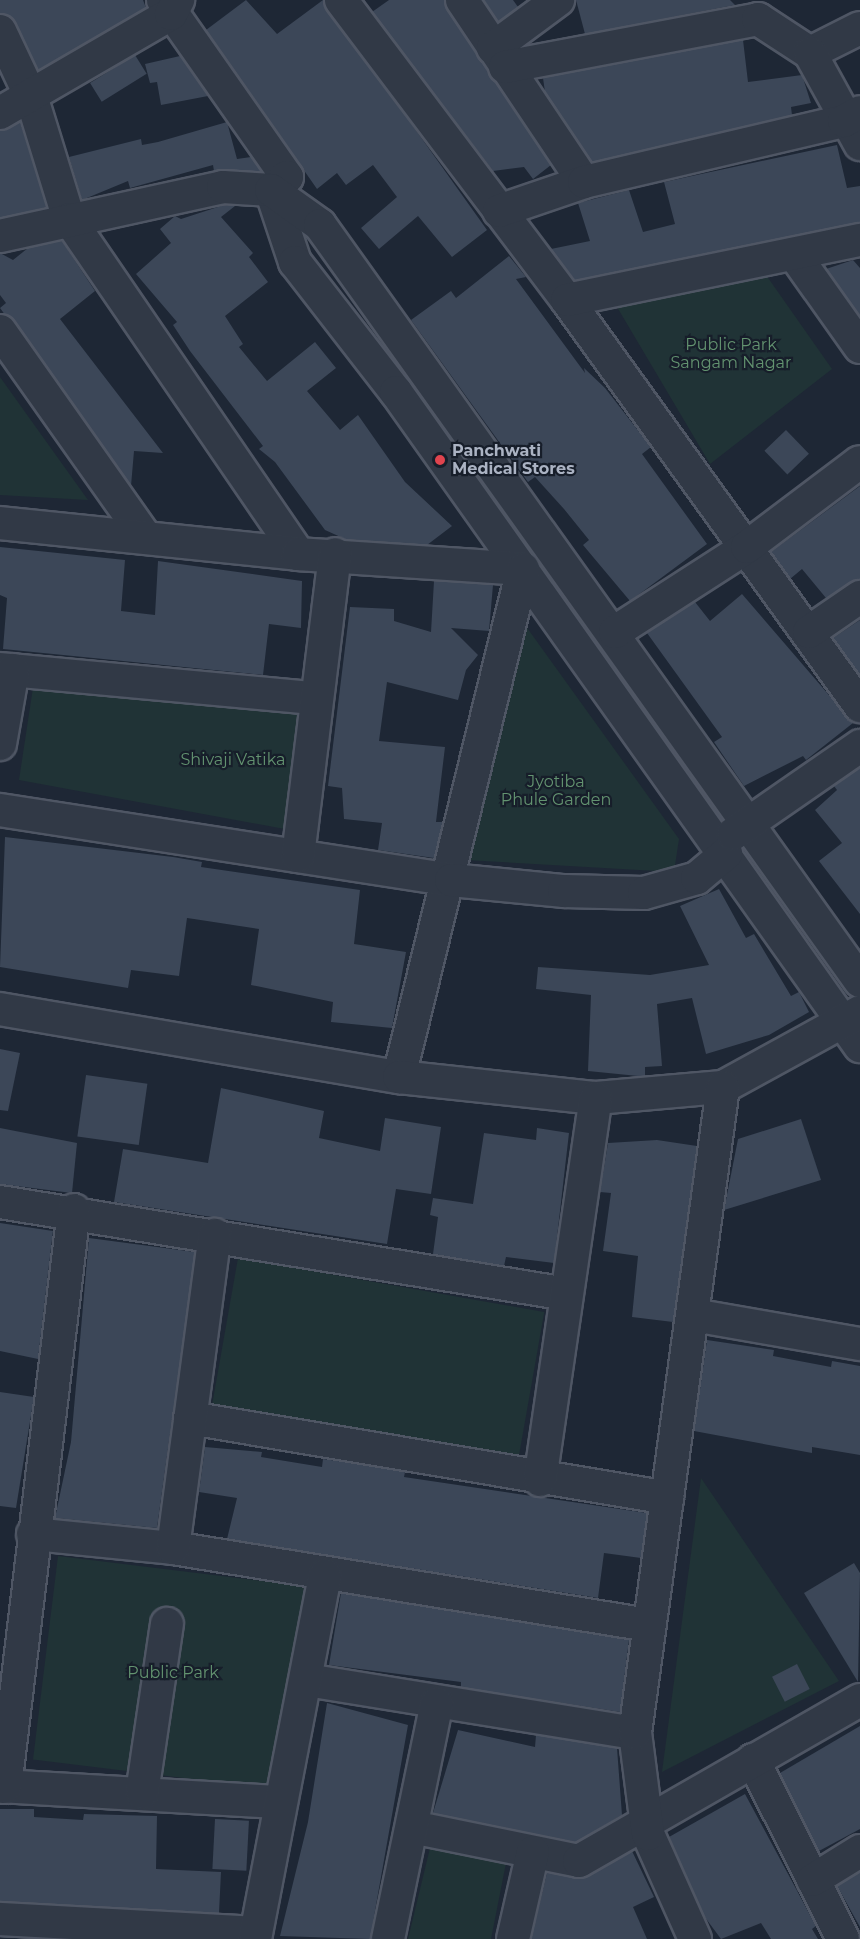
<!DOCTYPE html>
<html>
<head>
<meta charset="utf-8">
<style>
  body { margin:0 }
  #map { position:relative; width:860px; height:1939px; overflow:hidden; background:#1e2735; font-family:Montserrat,sans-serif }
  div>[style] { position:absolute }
  .green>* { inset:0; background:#203336; transform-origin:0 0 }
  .building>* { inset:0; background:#3c4758; transform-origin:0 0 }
  .roads { filter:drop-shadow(2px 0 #4f5664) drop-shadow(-2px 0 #4f5664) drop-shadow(0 2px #4f5664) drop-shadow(0 -2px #4f5664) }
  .minor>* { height:32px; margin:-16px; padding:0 16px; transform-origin:16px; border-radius:16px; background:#313946 }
  .dots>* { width:16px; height:16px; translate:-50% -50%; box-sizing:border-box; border:3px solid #171e2a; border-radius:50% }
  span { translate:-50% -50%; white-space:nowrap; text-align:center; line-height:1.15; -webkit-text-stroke:4.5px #171e2a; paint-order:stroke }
  .park-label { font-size:16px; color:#639370 }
  .poi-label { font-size:16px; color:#abb3c3; font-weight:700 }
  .left { translate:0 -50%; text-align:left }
</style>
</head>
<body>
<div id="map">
  <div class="green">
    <i style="clip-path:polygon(759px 265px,832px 369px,710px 464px,617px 307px)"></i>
    <i style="clip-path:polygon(0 377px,88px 500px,0 495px)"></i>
    <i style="clip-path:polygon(520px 618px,679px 839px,674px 872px,466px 860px)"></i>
    <i style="clip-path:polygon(34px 681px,298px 708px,290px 830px,19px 780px)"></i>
    <i style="left:238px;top:1258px;width:311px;height:151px;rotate:10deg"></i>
    <i style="clip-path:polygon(701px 1478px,839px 1681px,662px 1772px)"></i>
    <i style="left:58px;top:1556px;width:250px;height:205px;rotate:7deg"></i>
    <i style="clip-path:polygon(430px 1848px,506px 1863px,491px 1939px,408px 1939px)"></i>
  </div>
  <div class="building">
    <i style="clip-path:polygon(0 0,143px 0,146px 8px,38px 70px,16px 23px,0 13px)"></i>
    <i style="clip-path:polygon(246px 0,277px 34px,323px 0,487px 230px,452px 257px,418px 216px,379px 249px,361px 228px,397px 197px,373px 165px,346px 185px,337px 173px,317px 189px,206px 30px)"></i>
    <i style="clip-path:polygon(389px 0,444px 0,551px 165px,533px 179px,524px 167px,493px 171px,372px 12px)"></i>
    <i style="clip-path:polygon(484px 0,513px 0,518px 7px,498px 22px)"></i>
    <i style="clip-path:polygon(576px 0,730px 0,735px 5px,585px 34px)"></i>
    <i style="clip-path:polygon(743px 40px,748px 82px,802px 75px,811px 103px,791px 107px,792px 115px,592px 162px,545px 92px,543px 78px)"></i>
    <i style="left:135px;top:55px;width:22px;height:53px;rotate:58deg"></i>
    <i style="clip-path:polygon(180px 56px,208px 96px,161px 105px,157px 82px,150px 83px,145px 64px)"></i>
    <i style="clip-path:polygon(20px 122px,47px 207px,0 218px,0 131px)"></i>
    <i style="clip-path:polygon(227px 122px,237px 159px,251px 157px,261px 171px,214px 171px,213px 165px,130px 188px,128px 181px,82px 200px,69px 157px,141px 139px,142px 145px,158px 142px)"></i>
    <i style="clip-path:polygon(837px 145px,847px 188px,860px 186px,860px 223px,575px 280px,551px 249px,590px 241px,578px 203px,629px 190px,643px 232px,675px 224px,664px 182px)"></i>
    <i style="clip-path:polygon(224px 205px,235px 206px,221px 217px,253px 253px,249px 257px,268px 282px,225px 316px,243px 344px,239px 347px,267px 381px,315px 342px,336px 368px,307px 391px,340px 430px,358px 415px,405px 482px,452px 526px,427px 545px,345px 539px,325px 530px,275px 462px,259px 449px,263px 446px,190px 351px,173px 325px,177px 322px,136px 274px,171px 243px,160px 229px,175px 216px,181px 219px)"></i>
    <i style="clip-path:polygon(62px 241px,95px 291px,60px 319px,163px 453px,134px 451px,131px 486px,0 308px,6px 303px,0 295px,0 253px,13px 260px,28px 248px)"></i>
    <i style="clip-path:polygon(509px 256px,526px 277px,516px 279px,585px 373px,584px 368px,605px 388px,651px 447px,642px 454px,707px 544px,630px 601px,583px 545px,589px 540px,564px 509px,535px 477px,528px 482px,411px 320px,451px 291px,456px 298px)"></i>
    <i style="clip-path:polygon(853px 260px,860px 268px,860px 316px,826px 269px)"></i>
    <i style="left:786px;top:430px;width:33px;height:30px;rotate:46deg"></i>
    <i style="clip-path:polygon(860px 486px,860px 579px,826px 598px,802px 569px,790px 579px,771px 552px)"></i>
    <i style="clip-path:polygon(0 547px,125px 560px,121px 611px,155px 615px,158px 561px,302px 581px,301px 628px,269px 624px,263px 675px,3px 649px,7px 598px,0 595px)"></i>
    <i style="clip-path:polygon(434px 581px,493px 585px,489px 631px,451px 628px,478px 655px,466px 670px,458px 700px,387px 682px,379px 741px,445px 747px,436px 822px,443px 822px,434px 858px,378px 850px,382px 823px,344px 819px,342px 788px,328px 786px,350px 607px,394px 609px,394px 621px,431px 632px)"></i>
    <i style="clip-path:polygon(742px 594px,853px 723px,806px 760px,803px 756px,744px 786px,714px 742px,722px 737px,647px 633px,695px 602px,710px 621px)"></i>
    <i style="clip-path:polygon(860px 620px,860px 675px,833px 638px)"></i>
    <i style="clip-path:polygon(860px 768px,860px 914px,819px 861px,842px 843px,815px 810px,837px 790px,834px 786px)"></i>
    <i style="clip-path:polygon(5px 837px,173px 857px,202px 862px,201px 867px,360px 890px,354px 944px,406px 952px,392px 1028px,331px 1022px,333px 1002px,251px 985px,259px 929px,194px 919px,187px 918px,179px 976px,131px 970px,128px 988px,0 967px)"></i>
    <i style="clip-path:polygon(719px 889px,746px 938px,754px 934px,791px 996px,799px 992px,809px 1012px,769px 1035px,706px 1054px,692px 998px,657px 1004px,662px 1066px,645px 1067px,645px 1076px,638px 1076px,588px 1071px,591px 995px,536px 989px,538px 967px,650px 975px,709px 965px,680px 906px)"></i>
    <i style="clip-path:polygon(0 1049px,20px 1053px,8px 1111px,0 1110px)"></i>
    <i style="left:86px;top:1075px;width:62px;height:62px;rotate:8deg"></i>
    <i style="clip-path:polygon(221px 1088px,324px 1111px,319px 1138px,380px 1151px,385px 1118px,441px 1127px,431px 1194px,396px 1189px,387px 1244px,114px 1202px,123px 1149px,208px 1163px)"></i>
    <i style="clip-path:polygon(801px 1119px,821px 1180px,724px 1210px,738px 1139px)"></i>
    <i style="clip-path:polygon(0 1128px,77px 1143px,72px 1193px,0 1184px)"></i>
    <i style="clip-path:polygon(537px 1128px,569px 1133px,554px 1263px,506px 1257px,504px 1266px,433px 1254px,438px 1217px,430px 1215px,433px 1198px,473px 1204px,484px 1133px,536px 1140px)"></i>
    <i style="clip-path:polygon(657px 1140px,697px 1146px,673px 1322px,632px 1317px,638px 1256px,603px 1251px,611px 1193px,600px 1192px,608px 1143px)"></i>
    <i style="clip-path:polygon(0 1223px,53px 1231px,38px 1359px,0 1351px)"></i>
    <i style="clip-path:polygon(89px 1238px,195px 1252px,157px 1528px,55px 1518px,71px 1442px)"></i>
    <i style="clip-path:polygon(707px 1340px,774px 1350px,773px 1356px,831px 1367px,832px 1361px,860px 1366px,860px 1455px,812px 1447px,812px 1453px,694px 1431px)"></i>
    <i style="clip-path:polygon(0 1392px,34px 1397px,16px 1508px,0 1506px)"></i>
    <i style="clip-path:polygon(205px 1447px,262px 1452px,261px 1457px,322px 1467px,323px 1459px,345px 1462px,405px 1472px,404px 1477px,647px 1513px,641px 1558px,604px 1553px,598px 1598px,227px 1539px,237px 1498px,199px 1492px)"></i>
    <i style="clip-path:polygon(854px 1563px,860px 1573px,858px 1682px,804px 1593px)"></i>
    <i style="clip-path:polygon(341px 1593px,629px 1640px,620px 1712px,461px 1687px,461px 1682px,329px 1665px)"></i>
    <i style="left:797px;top:1664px;width:28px;height:28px;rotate:63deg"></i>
    <i style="clip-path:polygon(327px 1703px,408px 1725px,370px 1939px,280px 1936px,308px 1822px)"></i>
    <i style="clip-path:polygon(860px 1726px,860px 1829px,819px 1851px,780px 1773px)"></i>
    <i style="clip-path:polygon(458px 1730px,535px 1747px,536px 1735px,617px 1748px,622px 1815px,576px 1842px,433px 1813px)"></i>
    <i style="clip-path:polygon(745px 1794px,816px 1926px,812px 1929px,818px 1939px,771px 1939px,761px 1923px,721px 1939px,704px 1916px,669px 1837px)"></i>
    <i style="clip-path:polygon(0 1809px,34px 1809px,34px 1817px,83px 1820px,84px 1814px,157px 1816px,156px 1869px,221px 1872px,219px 1913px,0 1901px)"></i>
    <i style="left:215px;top:1819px;width:34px;height:50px;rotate:3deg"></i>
    <i style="clip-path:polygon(632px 1851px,654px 1897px,633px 1907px,647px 1939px,531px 1939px,547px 1873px,587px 1877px)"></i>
    <i style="clip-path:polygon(860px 1872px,860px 1927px,837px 1886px)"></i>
  </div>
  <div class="roads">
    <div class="minor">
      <i style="left:163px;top:0;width:216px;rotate:55deg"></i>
      <i style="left:287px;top:177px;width:21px;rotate:141deg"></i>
      <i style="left:341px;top:0;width:376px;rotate:53deg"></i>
      <i style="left:567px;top:300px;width:501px;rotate:54.18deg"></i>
      <i style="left:462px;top:0;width:219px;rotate:56.2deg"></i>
      <i style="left:0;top:31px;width:75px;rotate:64.8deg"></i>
      <i style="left:32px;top:99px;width:126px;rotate:72.9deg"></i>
      <i style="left:69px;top:219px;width:406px;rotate:55.6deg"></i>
      <i style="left:493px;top:48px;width:81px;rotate:-36.4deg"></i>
      <i style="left:810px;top:53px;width:56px;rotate:-26.6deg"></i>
      <i style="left:505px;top:67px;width:258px;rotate:-10.7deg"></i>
      <i style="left:758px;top:19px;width:62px;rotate:33.2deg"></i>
      <i style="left:810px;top:53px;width:104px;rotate:61.2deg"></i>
      <i style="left:0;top:113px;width:198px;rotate:-30.1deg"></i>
      <i style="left:171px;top:14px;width:16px;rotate:-63deg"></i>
      <i style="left:271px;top:190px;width:76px;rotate:71.6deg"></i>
      <i style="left:295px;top:262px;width:165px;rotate:52.2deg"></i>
      <i style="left:396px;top:392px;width:802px;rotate:54.65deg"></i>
      <i style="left:499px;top:211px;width:90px;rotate:-18.8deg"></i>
      <i style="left:584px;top:182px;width:267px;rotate:-13.2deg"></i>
      <i style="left:844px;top:121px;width:18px;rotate:-29deg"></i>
      <i style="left:0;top:236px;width:228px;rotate:-12.4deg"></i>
      <i style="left:223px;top:187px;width:48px;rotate:3.6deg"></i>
      <i style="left:271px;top:190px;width:60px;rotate:35.5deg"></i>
      <i style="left:320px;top:225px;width:929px;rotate:54.46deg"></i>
      <i style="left:794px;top:254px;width:114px;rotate:54.6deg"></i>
      <i style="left:567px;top:300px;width:299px;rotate:-11.6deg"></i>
      <i style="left:0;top:331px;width:253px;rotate:54.8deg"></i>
      <i style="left:0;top:523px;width:300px;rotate:5.9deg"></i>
      <i style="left:298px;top:554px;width:225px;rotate:3.8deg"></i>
      <i style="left:523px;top:569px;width:523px;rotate:103.72deg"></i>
      <i style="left:615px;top:632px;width:157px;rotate:-32.8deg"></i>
      <i style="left:747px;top:547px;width:141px;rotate:-37deg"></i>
      <i style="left:809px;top:632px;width:62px;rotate:-34.5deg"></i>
      <i style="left:0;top:669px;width:315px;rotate:5.3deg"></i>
      <i style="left:0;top:744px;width:75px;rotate:-80deg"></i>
      <i style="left:0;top:810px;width:456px;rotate:8.8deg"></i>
      <i style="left:451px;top:880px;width:114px;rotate:5.6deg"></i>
      <i style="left:564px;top:891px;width:80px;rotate:1.4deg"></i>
      <i style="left:644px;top:893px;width:55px;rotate:-15.8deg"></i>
      <i style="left:697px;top:878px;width:38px;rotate:-40deg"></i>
      <i style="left:733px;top:834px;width:155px;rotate:-34.7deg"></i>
      <i style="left:298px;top:856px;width:304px;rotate:-83deg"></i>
      <i style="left:0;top:1009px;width:405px;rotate:9.7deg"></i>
      <i style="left:399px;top:1077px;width:198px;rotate:6.1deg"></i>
      <i style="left:596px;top:1098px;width:127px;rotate:-5deg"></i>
      <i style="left:723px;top:1087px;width:156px;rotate:-28.7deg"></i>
      <i style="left:0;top:1202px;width:574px;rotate:9.22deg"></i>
      <i style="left:693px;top:1315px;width:169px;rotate:9.9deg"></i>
      <i style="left:190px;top:1418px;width:484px;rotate:9.5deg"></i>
      <i style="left:540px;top:1480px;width:386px;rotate:-81.7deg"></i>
      <i style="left:33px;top:1534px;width:141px;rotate:5.7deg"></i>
      <i style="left:173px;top:1548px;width:482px;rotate:9.2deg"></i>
      <i style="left:173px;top:1548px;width:316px;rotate:-82.4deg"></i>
      <i style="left:307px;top:1680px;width:332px;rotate:9.2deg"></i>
      <i style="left:753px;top:1760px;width:200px;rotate:63.3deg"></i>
      <i style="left:0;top:1786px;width:279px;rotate:3.3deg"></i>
      <i style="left:5px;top:1787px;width:581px;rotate:-83.18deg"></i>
      <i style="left:142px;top:1793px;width:171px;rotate:-81.6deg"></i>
      <i style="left:412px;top:1827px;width:170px;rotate:11.5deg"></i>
      <i style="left:579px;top:1861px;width:324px;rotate:-29.8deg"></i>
      <i style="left:813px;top:1880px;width:55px;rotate:-31.7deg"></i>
      <i style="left:0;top:1919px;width:256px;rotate:3.1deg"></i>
      <i style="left:255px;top:1939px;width:371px;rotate:-79.1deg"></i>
      <i style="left:388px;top:1939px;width:241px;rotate:-78.3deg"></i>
      <i style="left:513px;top:1939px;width:89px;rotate:-77.1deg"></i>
      <i style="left:695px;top:1939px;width:115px;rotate:-114.1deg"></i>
      <i style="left:648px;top:1834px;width:102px;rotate:-97.3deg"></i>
      <i style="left:635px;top:1733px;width:652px;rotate:-82.24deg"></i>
    </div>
  </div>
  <div class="dots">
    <i style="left:440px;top:460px;background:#e0444e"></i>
  </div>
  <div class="park-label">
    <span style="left:731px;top:354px">Public Park<br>Sangam Nagar</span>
    <span style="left:233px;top:760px">Shivaji Vatika</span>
    <span style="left:556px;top:791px">Jyotiba<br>Phule Garden</span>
    <span style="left:173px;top:1673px">Public Park</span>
  </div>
  <div class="poi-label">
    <span class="left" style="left:452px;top:460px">Panchwati<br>Medical Stores</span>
  </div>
</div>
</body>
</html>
